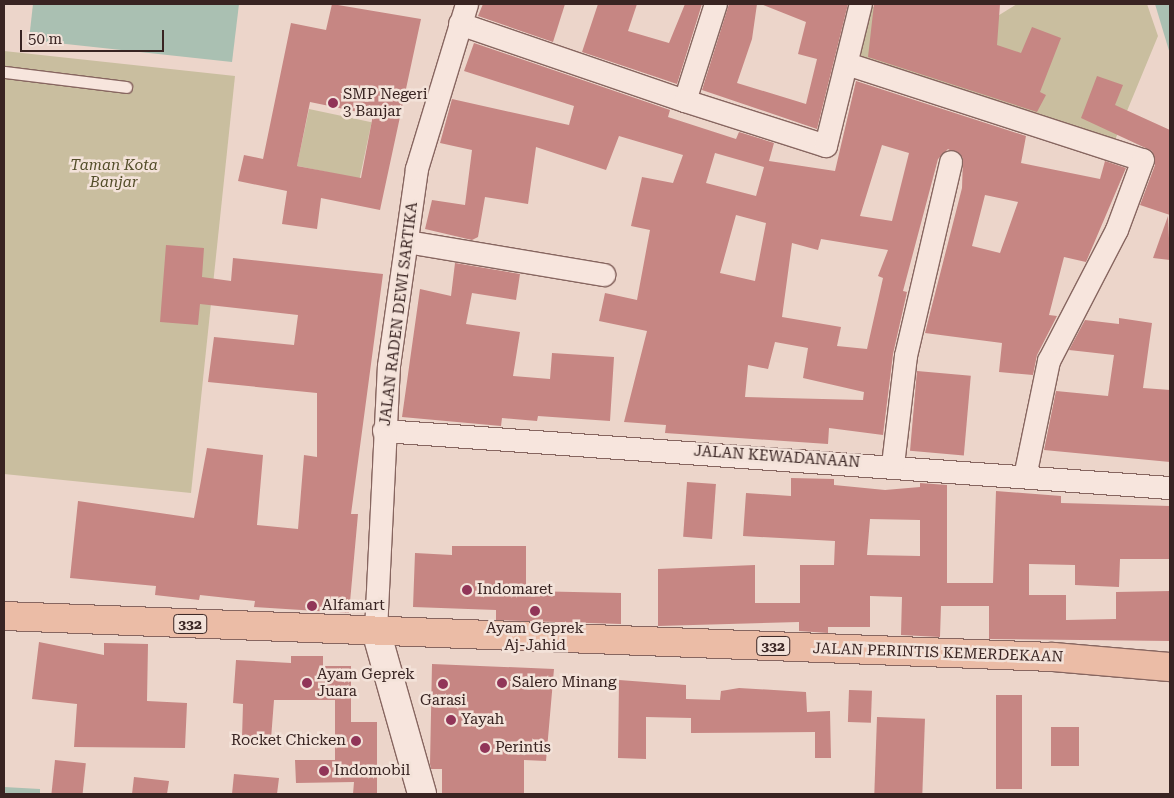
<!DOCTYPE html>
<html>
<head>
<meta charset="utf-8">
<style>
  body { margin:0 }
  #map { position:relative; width:1174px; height:798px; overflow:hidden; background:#ecd5ca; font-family:"Roboto Serif",serif }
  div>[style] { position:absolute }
  .green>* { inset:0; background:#c9be9f; transform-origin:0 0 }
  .water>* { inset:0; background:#aac0b2 }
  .building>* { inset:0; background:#c68683; transform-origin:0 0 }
  .roads { filter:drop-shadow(1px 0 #876660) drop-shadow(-1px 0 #876660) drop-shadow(0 1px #876660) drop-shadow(0 -1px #876660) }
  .service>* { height:11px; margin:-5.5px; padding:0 5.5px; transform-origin:5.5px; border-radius:5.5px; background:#f7e5dd }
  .minor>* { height:22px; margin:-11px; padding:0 11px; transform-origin:11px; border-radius:11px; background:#f7e5dd }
  .secondary>* { height:28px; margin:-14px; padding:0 14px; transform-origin:14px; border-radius:14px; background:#f7e5dd }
  .primary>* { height:28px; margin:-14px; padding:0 14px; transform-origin:14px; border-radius:14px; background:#ebbca6 }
  .dots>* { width:14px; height:14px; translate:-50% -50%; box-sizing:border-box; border:2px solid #f3e2d9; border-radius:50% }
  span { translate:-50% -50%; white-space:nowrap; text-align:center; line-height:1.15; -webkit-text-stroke:5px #f3e2d9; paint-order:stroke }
  .shield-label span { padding:1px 4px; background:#f3e2d9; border:1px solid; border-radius:4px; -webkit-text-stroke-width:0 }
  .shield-label { font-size:14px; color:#392422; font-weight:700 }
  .poi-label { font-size:15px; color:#392422 }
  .left { translate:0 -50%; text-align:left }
  .right { translate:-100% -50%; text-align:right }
  .park-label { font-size:15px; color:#544e2a; font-style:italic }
  .street-label { font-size:15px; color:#392422 }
  .frame { position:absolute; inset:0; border:5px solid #392422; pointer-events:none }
  .scale { position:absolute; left:20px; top:30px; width:144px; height:22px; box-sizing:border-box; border:2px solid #392422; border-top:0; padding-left:6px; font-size:15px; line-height:18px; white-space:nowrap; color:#392422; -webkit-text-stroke:4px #f3e2d9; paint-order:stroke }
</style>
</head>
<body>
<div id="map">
  <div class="green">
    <i style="clip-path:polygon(1017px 4px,1147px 4px,1158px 36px,1115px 140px,854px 58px,869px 6px,975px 30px)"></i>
    <i style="clip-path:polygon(4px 51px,235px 76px,191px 493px,4px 474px)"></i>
    <i style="left:309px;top:109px;width:64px;height:58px;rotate:12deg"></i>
  </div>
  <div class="water">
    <i style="clip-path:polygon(33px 4px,239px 4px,232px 62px,29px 40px)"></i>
    <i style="clip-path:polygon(1155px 4px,1170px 4px,1170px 54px)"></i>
    <i style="clip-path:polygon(4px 787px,40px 789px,40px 794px,4px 794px)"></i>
  </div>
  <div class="building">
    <i style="clip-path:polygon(evenodd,332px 4px,421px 19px,380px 210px,321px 198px,317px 229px,282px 224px,287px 191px,238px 181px,244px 155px,263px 159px,291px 23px,326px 30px,332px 4px,310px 102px,373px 115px,361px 178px,297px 166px,310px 102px)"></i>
    <i style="clip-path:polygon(483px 4px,565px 4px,553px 42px,478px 16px)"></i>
    <i style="clip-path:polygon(598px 4px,637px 4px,628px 31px,669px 43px,685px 4px,702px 4px,677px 84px,582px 52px)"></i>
    <i style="clip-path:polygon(729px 4px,757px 4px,752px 39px,737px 83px,806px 104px,817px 59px,798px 54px,806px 22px,761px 4px,848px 4px,817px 129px,702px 90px)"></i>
    <i style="clip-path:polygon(874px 4px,1000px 4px,997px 45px,1021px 53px,1032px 27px,1061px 38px,1040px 92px,1046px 95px,1037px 112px,868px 57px)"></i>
    <i style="clip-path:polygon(evenodd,474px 43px,670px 110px,668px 117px,736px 139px,739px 132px,774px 143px,769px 161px,835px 171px,856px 81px,1026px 136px,1021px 163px,1100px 179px,1105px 161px,1126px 168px,1086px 262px,1064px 257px,1049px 315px,1057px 316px,1037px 355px,1033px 375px,999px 372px,1002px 343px,925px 333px,962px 188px,963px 158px,948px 149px,938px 159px,903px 291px,907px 292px,893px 354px,883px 435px,829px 428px,828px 444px,665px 433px,666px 425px,624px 422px,647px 331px,599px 321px,605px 293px,637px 300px,650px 230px,631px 226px,642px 177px,673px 183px,683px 155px,619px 136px,606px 170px,536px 147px,528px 204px,485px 197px,478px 237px,472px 240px,425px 229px,432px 200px,465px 205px,472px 150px,440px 143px,452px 99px,569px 125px,574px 106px,464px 71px,474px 43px,882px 145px,909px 153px,892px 221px,860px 216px,882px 145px,474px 43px,715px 153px,764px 167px,756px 196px,706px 183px,715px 153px,474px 43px,985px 195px,1018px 202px,1000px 253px,972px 246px,985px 195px,474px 43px,736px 215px,766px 223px,755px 281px,720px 273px,736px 215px,474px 43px,821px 239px,888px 250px,878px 276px,883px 278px,867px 349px,837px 346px,841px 327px,782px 317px,792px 243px,818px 250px,821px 239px,474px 43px,775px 342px,808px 348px,803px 378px,864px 392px,863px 400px,745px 397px,748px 365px,768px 369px,775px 342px)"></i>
    <i style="clip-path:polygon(1097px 76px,1123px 85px,1115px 105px,1170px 130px,1170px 215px,1140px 205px,1155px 165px,1152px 151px,1081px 118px)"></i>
    <i style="clip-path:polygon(1168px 216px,1170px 260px,1153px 258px)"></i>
    <i style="clip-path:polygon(166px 245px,204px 248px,202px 277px,231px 281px,233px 258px,383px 274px,351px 514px,358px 514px,349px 613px,254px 607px,255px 601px,200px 595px,199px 600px,155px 595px,156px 586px,70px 578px,78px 501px,194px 518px,207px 448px,263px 455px,257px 525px,298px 529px,304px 455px,317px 457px,317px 393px,208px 382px,214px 337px,294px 345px,298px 315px,200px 304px,198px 325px,160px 322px)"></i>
    <i style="clip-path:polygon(455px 263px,520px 274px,516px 300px,472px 293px,466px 324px,520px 332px,513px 376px,550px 379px,552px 353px,614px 357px,610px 421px,538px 416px,537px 421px,502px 418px,501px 426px,402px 417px,420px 289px,451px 296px)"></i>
    <i style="clip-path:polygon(1119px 318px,1152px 323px,1143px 388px,1170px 390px,1170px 462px,1044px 450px,1056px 391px,1108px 396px,1114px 355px,1069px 350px,1085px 320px,1119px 324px)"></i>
    <i style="left:917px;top:371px;width:54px;height:80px;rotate:5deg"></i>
    <i style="clip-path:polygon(evenodd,791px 478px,834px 479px,834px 485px,885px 490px,920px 487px,920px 483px,947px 485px,947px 583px,993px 583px,996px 491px,1061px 496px,1061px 503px,1170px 506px,1170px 559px,1120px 559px,1119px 587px,1075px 585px,1075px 565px,1029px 564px,1029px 595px,1066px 595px,1066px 620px,1116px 619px,1116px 592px,1170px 591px,1170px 641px,989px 639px,989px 606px,941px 606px,940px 637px,901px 635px,902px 597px,870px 596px,870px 627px,828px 627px,828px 633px,799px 631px,799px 622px,658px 626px,658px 569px,755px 565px,755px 603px,800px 603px,800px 565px,834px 565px,835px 541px,743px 536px,746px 493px,791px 496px,791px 478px,870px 519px,920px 520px,920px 556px,867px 555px,870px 519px)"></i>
    <i style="left:687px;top:482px;width:29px;height:55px;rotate:4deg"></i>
    <i style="clip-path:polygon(452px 546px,526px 546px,526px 591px,621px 593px,621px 624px,496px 620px,496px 610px,413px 607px,415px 553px,452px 555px)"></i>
    <i style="clip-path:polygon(39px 642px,104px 655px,104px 643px,148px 644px,147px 701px,187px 703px,185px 748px,74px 747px,77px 704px,32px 699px)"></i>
    <i style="clip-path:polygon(291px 656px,323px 656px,323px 666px,351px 666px,351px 722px,377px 722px,377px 794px,353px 794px,354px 782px,296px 783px,295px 760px,335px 760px,335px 700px,274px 700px,271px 739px,242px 738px,243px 704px,233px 703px,236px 660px,291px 663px)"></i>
    <i style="clip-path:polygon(432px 664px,554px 669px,546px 761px,524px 760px,524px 794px,442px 794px,442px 769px,431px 769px,430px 764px)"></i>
    <i style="clip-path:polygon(619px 680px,686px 685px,686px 699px,720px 700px,721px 691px,739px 688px,806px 692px,807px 712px,830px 711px,831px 758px,815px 758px,815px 732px,691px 733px,691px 718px,646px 717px,646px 759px,618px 758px)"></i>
    <i style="left:849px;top:690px;width:23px;height:32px;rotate:2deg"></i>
    <i style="left:996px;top:695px;width:26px;height:94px"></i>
    <i style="left:877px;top:717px;width:48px;height:77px;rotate:2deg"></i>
    <i style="left:1051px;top:727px;width:28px;height:39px"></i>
    <i style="left:55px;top:760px;width:31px;height:34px;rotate:6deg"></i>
    <i style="clip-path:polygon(234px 774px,279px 778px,277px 794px,232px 794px)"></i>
    <i style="clip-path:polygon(134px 777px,169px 781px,167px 794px,132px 794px)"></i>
  </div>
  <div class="roads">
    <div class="service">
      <i style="left:4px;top:72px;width:123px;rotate:7deg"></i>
    </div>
    <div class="minor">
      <i style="left:460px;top:24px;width:238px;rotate:18.9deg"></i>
      <i style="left:685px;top:101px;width:102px;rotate:-72.3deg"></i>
      <i style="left:847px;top:64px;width:311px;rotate:18deg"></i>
      <i style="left:1143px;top:160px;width:75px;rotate:110.4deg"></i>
      <i style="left:1117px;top:230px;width:148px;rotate:117.4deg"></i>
      <i style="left:1049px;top:361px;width:118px;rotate:101.7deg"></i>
      <i style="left:685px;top:101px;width:148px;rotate:17.7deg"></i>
      <i style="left:826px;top:146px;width:146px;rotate:-76.2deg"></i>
      <i style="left:407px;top:242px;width:200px;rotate:9.5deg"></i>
      <i style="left:384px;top:431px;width:788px;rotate:4.15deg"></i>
      <i style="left:893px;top:465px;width:110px;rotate:-83.2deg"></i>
      <i style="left:906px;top:356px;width:199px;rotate:-76.9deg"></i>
      <i style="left:376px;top:631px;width:265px;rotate:-87.2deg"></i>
      <i style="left:389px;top:366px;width:199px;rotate:-81.9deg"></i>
      <i style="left:417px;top:169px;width:172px;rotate:-73.1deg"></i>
    </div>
    <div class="secondary">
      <i style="left:376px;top:631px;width:169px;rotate:74.2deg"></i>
    </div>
    <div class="primary">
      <i style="left:4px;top:616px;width:1050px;rotate:2.24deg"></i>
      <i style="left:1053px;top:657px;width:117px;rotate:4.9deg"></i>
    </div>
  </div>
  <div class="dots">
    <i style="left:333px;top:103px;background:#913558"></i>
    <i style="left:467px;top:590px;background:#913558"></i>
    <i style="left:312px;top:606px;background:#913558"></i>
    <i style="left:535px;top:611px;background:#913558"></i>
    <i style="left:307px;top:683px;background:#913558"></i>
    <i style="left:502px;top:683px;background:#913558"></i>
    <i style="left:443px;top:684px;background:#913558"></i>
    <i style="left:451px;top:720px;background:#913558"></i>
    <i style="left:356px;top:741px;background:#913558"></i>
    <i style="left:485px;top:748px;background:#913558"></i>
    <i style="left:324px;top:771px;background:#913558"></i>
  </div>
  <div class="shield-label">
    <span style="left:190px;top:624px">332</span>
    <span style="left:773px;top:646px">332</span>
  </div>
  <div class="poi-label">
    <span class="left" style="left:343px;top:103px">SMP Negeri<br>3 Banjar</span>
    <span class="left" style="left:477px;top:590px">Indomaret</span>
    <span class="left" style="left:322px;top:606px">Alfamart</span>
    <span style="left:535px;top:637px">Ayam Geprek<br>Aj-Jahid</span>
    <span class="left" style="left:317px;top:683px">Ayam Geprek<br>Juara</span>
    <span class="left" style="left:512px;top:683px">Salero Minang</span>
    <span style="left:443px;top:701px">Garasi</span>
    <span class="left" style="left:461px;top:720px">Yayah</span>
    <span class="right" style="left:346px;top:741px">Rocket Chicken</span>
    <span class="left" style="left:495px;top:748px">Perintis</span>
    <span class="left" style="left:334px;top:771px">Indomobil</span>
  </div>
  <div class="park-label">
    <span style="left:114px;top:174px">Taman Kota<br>Banjar</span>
  </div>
  <div class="street-label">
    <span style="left:399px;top:314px;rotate:-83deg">JALAN RADEN DEWI SARTIKA</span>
    <span style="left:777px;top:457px;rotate:4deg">JALAN KEWADANAAN</span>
    <span style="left:938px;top:653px;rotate:2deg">JALAN PERINTIS KEMERDEKAAN</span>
  </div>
  <div class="frame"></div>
  <div class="scale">50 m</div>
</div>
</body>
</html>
